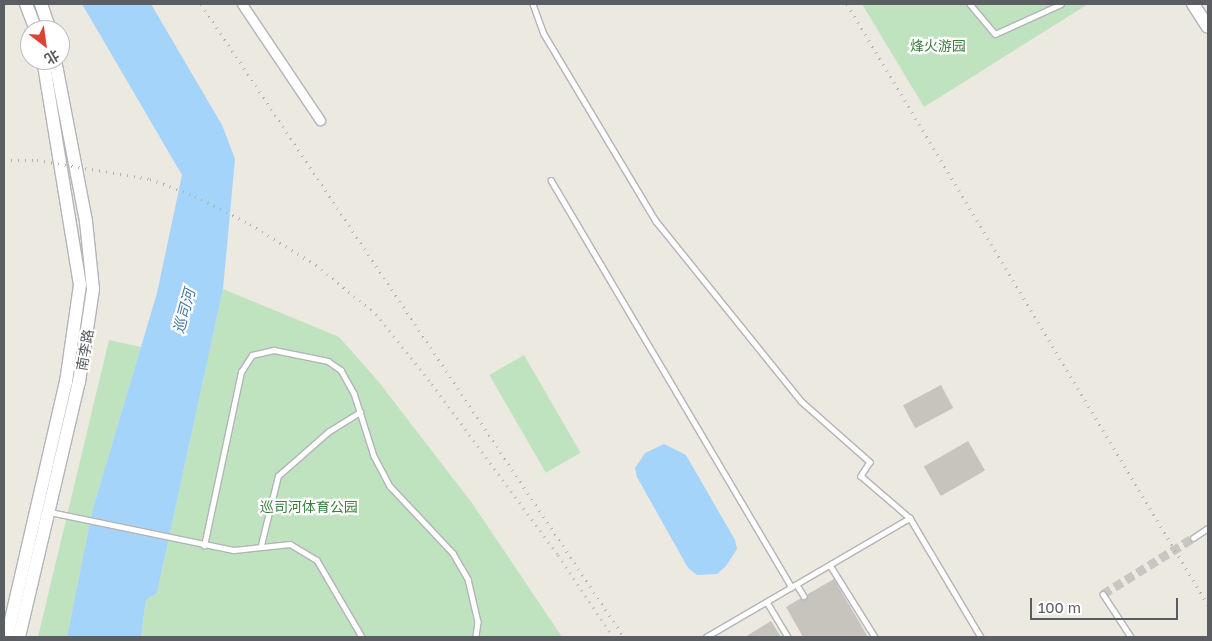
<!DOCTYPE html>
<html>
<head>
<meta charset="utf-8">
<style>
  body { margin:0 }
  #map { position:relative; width:1212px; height:641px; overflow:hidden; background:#ece9e1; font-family:"Golos Text","Noto Sans SC",sans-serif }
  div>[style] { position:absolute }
  .green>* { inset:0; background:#bfe2bf; transform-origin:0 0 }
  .water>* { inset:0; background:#a4d4f9 }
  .building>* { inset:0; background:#c7c4be; transform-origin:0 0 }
  .minor-tunnel>* { height:9px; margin-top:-4.5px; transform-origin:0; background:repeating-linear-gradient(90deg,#c8c6c1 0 9px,transparent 0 13.5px) }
  .roads { filter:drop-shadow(1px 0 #b2b4b8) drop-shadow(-1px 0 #b2b4b8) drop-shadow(0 1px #b2b4b8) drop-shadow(0 -1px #b2b4b8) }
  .service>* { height:4.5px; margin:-2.25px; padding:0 2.25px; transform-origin:2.25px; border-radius:2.25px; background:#fff }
  .minor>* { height:9px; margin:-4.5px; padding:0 4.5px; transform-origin:4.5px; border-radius:4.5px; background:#fff }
  .secondary>* { height:12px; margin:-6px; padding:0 6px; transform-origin:6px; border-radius:6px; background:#fff }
  .rail>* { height:3px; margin-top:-1.5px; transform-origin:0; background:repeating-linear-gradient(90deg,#b0b1b1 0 1px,transparent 0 7px) }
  span { translate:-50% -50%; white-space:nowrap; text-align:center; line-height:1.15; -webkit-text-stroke:4.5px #fff; paint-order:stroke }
  .park-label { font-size:14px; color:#3a813d }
  .street-label { font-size:14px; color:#5a5d61 }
  .water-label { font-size:15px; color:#4376a9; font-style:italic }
  .frame { position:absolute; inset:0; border:5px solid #5a5d61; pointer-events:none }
  .north { position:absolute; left:20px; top:20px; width:50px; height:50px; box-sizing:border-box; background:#fff; border:1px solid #bdbec0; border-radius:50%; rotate:150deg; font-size:14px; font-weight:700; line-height:20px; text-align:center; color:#5a5d61 }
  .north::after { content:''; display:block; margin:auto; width:18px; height:22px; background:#dd4236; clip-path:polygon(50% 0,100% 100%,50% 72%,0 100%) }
  .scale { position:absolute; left:1030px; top:598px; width:148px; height:22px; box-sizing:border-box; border:2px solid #5a5d61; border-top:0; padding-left:6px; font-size:15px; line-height:18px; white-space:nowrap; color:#5a5d61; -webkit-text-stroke:4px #fff; paint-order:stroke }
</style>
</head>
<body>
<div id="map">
  <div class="green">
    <i style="clip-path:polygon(862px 4px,1088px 4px,924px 107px)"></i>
    <i style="clip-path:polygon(223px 289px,339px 337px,378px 381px,472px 503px,562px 637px,141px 637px,146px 600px,157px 593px)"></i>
    <i style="clip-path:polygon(109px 340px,141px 347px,92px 512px,67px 637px,38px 637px)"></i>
    <i style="left:524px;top:355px;width:113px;height:40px;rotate:60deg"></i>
  </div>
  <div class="water">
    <i style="clip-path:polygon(82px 4px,151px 4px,222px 125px,235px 159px,223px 289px,157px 593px,146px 600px,141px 637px,67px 637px,92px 512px,157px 293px,182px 175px)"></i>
    <i style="clip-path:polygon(664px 444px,686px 455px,735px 540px,737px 549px,726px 566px,717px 574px,697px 575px,688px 568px,637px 477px,635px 468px,645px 453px)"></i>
  </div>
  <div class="building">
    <i style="left:941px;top:385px;width:26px;height:43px;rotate:62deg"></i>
    <i style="left:968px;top:441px;width:34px;height:51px;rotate:60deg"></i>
    <i style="clip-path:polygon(834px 579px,868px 637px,803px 637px,786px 607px,801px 598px,806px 600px,808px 594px)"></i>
    <i style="clip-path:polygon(771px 621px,781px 637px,745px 637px)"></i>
  </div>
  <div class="minor-tunnel">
    <i style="left:1103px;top:594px;width:106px;rotate:-31.9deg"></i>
  </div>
  <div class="roads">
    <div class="service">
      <i style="left:533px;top:4px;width:32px;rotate:70deg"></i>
      <i style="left:544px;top:34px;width:218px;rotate:59.1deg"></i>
      <i style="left:656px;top:221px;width:231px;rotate:51.1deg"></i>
      <i style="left:801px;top:401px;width:92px;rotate:41.5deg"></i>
      <i style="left:870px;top:462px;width:17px;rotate:123deg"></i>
      <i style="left:861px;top:476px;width:65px;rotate:40.6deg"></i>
      <i style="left:910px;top:518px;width:139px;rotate:59.2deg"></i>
      <i style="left:970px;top:4px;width:39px;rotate:50deg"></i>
      <i style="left:995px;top:34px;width:72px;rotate:-24.4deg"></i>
      <i style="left:551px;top:180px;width:473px;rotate:59.4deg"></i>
      <i style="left:50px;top:512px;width:188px;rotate:11.7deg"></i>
      <i style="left:234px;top:550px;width:56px;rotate:-6.1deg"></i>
      <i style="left:290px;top:544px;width:31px;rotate:31deg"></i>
      <i style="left:317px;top:560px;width:89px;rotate:59.7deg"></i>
      <i style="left:1193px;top:538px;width:18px;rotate:-34deg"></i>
      <i style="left:261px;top:545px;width:71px;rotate:-76.2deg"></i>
      <i style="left:278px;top:476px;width:67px;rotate:-41.3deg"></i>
      <i style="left:328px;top:432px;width:38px;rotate:-32deg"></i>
      <i style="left:204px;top:546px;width:178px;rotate:-78deg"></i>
      <i style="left:241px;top:372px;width:20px;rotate:-57deg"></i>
      <i style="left:252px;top:355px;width:23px;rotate:-13deg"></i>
      <i style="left:274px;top:350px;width:55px;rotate:11.5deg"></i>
      <i style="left:328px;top:361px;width:16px;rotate:35deg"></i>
      <i style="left:341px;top:370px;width:26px;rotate:61deg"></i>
      <i style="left:354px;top:393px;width:66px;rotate:72.4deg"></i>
      <i style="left:374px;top:456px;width:34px;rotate:62deg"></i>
      <i style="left:390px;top:486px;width:92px;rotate:46.8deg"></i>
      <i style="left:453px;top:553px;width:30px;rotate:60deg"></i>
      <i style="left:468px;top:579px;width:44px;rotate:76.9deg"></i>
      <i style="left:478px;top:622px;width:15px;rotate:98deg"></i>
      <i style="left:830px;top:565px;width:85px;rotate:58deg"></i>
      <i style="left:797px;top:585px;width:13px;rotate:58deg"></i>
      <i style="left:1103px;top:594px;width:51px;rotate:56.9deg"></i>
      <i style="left:767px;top:602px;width:41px;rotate:59deg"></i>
      <i style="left:706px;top:637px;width:236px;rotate:-30.3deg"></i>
    </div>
    <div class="minor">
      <i style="left:242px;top:4px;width:140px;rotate:56.1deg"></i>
    </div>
    <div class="secondary">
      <i style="left:26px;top:4px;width:28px;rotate:69deg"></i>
      <i style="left:41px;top:4px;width:28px;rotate:71deg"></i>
      <i style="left:1193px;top:4px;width:27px;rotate:57deg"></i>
      <i style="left:7px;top:637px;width:262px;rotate:-77deg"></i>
      <i style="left:66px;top:382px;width:98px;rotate:-81.8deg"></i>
      <i style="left:80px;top:285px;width:228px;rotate:-99.3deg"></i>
      <i style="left:19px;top:637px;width:262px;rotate:-76.8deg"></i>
      <i style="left:79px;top:382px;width:94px;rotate:-81.4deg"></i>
      <i style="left:93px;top:289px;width:68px;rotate:-95.9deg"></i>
      <i style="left:86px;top:221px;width:164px;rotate:-100.9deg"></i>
    </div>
  </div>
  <div class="rail">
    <i style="left:201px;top:4px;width:761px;rotate:56.25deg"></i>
    <i style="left:847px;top:4px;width:701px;rotate:59.01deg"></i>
    <i style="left:4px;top:160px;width:33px"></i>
    <i style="left:37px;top:160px;width:115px;rotate:9.5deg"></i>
    <i style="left:150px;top:179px;width:48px;rotate:20.7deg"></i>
    <i style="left:195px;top:196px;width:62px;rotate:27deg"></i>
    <i style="left:250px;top:224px;width:78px;rotate:31.8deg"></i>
    <i style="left:316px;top:265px;width:77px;rotate:39.2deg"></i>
    <i style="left:376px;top:314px;width:90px;rotate:51.3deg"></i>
    <i style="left:432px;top:384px;width:212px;rotate:53.6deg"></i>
    <i style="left:558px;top:555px;width:99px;rotate:56.1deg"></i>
  </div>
  <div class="park-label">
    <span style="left:938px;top:46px">烽火游园</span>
    <span style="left:309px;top:507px">巡司河体育公园</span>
  </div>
  <div class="street-label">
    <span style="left:85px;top:350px;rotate:-80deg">南李路</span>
  </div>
  <div class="water-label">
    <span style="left:184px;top:311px;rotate:-75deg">巡司河</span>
  </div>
  <div class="frame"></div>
  <div class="north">北</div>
  <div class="scale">100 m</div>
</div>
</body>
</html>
